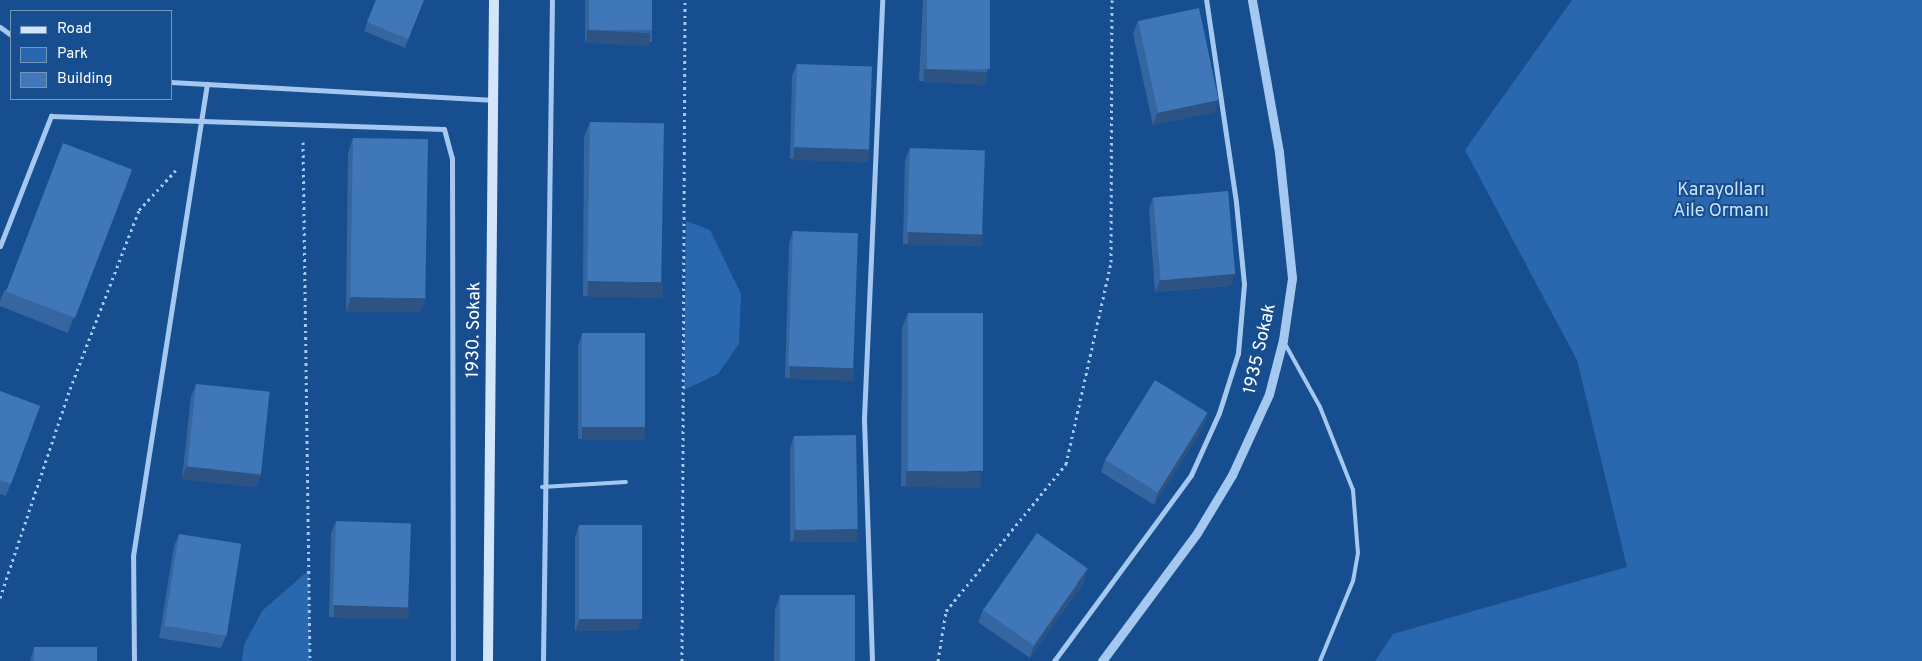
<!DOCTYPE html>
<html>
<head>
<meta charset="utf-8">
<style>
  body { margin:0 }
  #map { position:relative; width:1922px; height:661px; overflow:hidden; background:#174e90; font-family:Overpass,sans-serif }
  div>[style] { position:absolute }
  .green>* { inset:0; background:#2968af }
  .path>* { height:3px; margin-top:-1.5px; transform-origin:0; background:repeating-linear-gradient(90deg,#a4c8f0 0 2.5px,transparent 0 6.5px) }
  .service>* { height:4px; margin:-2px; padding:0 2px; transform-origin:2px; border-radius:2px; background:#a4c8f0 }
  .minor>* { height:5px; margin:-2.5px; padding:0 2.5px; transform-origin:2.5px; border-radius:2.5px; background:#a4c8f0 }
  .tertiary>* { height:9px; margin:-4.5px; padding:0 4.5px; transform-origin:4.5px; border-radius:4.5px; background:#a4c8f0 }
  .secondary>* { height:10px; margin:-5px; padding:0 5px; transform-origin:5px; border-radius:5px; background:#d2e5fb }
  .wall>* { inset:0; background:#36669f; transform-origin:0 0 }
  .shaded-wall>* { inset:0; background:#2c5382; transform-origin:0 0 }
  .building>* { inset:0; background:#3f77b9; transform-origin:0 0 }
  span { translate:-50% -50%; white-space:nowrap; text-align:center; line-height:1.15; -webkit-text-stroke:4px #174e90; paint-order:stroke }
  .park-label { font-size:18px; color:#cbe2fb }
  .street-label { font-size:18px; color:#fff }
  .legend { position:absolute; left:10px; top:10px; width:162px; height:90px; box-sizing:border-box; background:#174e90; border:1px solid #7495bc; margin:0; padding:6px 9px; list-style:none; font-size:15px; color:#fff }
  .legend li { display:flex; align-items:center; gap:10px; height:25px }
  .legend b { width:25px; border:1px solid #7495bc }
</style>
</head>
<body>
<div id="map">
  <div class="green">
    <i style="clip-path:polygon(1572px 0,1922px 0,1922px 661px,1375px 661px,1393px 634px,1627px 567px,1577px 360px,1465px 150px)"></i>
    <i style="clip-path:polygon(686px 221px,710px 230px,741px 294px,739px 344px,718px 374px,684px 390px)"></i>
    <i style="clip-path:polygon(309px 570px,310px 661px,242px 661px,244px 645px,262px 611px)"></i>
  </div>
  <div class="path">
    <i style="left:303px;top:142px;width:519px;rotate:89.23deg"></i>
    <i style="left:0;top:598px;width:220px;rotate:-71.5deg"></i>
    <i style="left:70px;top:389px;width:192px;rotate:-68.9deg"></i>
    <i style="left:139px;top:210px;width:54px;rotate:-47.2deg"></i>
    <i style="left:682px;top:661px;width:661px;rotate:-89.74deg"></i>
    <i style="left:938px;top:661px;width:51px;rotate:-80.9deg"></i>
    <i style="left:946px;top:611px;width:190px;rotate:-50.8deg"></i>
    <i style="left:1066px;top:464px;width:207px;rotate:-77.4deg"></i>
    <i style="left:1111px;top:262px;width:262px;rotate:-89.8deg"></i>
  </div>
  <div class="service">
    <i style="left:1284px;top:342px;width:74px;rotate:61deg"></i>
    <i style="left:1320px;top:407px;width:89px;rotate:68.3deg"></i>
    <i style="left:1353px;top:490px;width:63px;rotate:85.5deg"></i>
    <i style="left:1358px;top:553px;width:28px;rotate:100deg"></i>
    <i style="left:1353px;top:581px;width:87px;rotate:112.4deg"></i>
    <i style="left:542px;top:487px;width:84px;rotate:-3.4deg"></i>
  </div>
  <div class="minor">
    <i style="left:0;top:27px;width:14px;rotate:36deg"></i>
    <i style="left:171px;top:82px;width:324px;rotate:3.2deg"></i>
    <i style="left:0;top:246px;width:140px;rotate:-68.6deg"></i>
    <i style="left:51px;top:116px;width:393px;rotate:1.9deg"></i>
    <i style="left:444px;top:129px;width:30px;rotate:75deg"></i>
    <i style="left:452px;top:158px;width:503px;rotate:89.89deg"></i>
    <i style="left:134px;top:661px;width:105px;rotate:-90.5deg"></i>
    <i style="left:133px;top:556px;width:478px;rotate:-81.1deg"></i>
    <i style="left:543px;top:661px;width:661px;rotate:-89.22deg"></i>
    <i style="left:872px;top:661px;width:243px;rotate:-91.9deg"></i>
    <i style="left:864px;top:418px;width:418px;rotate:-87.5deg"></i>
    <i style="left:1054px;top:661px;width:231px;rotate:-53.6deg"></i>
    <i style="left:1191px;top:475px;width:68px;rotate:-65.7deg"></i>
    <i style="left:1219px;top:413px;width:63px;rotate:-72.4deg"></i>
    <i style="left:1238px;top:353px;width:69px;rotate:-85deg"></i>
    <i style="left:1244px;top:284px;width:82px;rotate:-95.6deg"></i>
    <i style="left:1236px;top:202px;width:204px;rotate:-98.4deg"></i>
  </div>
  <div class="tertiary">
    <i style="left:1102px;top:661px;width:159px;rotate:-53.4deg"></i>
    <i style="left:1197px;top:533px;width:68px;rotate:-58.9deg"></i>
    <i style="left:1232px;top:475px;width:89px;rotate:-65.4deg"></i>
    <i style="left:1269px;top:394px;width:56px;rotate:-75.5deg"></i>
    <i style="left:1283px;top:340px;width:63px;rotate:-81.7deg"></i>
    <i style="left:1292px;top:278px;width:127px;rotate:-95.9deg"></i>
    <i style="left:1279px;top:152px;width:154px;rotate:-100.1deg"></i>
  </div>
  <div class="secondary">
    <i style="left:488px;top:661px;width:661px;rotate:-89.48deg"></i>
  </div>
  <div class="wall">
    <i style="clip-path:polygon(376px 0,424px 0,405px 48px,364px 31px)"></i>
    <i style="left:585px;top:0;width:67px;height:42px"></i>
    <i style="clip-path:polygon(923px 0,990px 0,987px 72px,982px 84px,919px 81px)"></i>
    <i style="clip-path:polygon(1138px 21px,1219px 100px,1214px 112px,1153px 125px,1133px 34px)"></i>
    <i style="clip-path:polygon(797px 64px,865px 161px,790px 159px,792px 76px)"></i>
    <i style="clip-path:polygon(590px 122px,657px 297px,583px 296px,584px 137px)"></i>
    <i style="clip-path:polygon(353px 138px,426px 298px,420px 312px,346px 312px,348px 153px)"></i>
    <i style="clip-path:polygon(910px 148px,983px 233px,978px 245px,903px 244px,905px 160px)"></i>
    <i style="clip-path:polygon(127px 185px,68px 333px,0 306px,0 301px,4px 291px)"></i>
    <i style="clip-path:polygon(1153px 197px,1235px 274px,1230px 286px,1155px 292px,1149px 209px)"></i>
    <i style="clip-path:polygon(793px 231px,850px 380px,785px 378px,789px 243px)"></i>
    <i style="clip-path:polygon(908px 313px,975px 487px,901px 486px,902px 328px)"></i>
    <i style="clip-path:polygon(582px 334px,641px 439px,578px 439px,578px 346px)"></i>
    <i style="clip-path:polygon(196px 384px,261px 475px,256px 487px,182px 479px,191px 396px)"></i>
    <i style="clip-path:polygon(0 391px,40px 406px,6px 496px,0 494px)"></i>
    <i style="clip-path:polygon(1204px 426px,1154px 505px,1101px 472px,1105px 460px)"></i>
    <i style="clip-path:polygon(794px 436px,852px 541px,790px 541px,790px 448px)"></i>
    <i style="clip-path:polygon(336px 521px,404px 618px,329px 617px,331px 533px)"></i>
    <i style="clip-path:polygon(579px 525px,638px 630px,575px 631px,575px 537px)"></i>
    <i style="clip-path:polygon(179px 534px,226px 636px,221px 648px,159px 638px,174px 546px)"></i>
    <i style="clip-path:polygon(1084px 582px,1030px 658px,978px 622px,983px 610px)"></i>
    <i style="clip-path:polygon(780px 595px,854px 661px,774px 661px,775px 610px)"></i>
    <i style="clip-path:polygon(34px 648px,97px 661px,30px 661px)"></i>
  </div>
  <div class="shaded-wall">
    <i style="left:587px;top:30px;width:63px;height:13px;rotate:3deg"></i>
    <i style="left:924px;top:69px;width:63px;height:13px;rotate:3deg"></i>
    <i style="clip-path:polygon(1219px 100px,1214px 112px,1153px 125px,1157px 113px)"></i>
    <i style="left:794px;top:147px;width:75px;height:13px;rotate:2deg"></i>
    <i style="clip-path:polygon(132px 170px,127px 185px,68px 333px,73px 318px)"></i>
    <i style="left:908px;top:232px;width:75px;height:13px;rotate:1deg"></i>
    <i style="clip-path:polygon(1235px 274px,1230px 286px,1155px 292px,1160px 280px)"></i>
    <i style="left:588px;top:281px;width:75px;height:16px;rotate:1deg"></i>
    <i style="clip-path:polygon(351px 297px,426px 298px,420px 312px,346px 312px)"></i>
    <i style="left:790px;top:366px;width:64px;height:13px;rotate:2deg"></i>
    <i style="clip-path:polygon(1208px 413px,1204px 426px,1154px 505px,1158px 492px)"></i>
    <i style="left:582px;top:427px;width:63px;height:13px"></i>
    <i style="clip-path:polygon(186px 466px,261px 475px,256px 487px,182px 479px)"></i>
    <i style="left:906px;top:471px;width:75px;height:16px;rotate:1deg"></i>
    <i style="left:794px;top:529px;width:63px;height:13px"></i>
    <i style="clip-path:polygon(1088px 569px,1084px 582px,1030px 658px,1034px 645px)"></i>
    <i style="left:334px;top:605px;width:75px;height:13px;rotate:1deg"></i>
    <i style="clip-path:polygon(642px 618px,638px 630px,575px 631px,580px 619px)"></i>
  </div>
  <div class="building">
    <i style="clip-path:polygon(376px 0,424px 0,408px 39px,367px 22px)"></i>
    <i style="left:589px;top:0;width:63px;height:30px"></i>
    <i style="left:927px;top:0;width:63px;height:69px"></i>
    <i style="left:1199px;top:8px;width:94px;height:62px;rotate:78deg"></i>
    <i style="left:797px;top:64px;width:75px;height:83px;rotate:2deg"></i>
    <i style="left:590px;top:122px;width:74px;height:159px;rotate:1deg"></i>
    <i style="left:353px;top:138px;width:75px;height:159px;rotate:1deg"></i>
    <i style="left:63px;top:143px;width:74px;height:159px;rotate:21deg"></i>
    <i style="left:910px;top:148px;width:75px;height:84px;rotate:2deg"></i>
    <i style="left:1228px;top:191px;width:83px;height:75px;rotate:85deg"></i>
    <i style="left:793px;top:231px;width:65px;height:135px;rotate:2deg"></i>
    <i style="left:908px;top:313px;width:75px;height:158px"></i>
    <i style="left:645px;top:333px;width:94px;height:63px;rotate:90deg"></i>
    <i style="left:1155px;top:380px;width:62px;height:94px;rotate:32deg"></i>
    <i style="left:196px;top:384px;width:74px;height:83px;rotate:6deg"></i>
    <i style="clip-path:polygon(0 391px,40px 406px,11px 484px,0 480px)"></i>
    <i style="left:856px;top:435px;width:94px;height:62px;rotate:89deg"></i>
    <i style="left:336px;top:521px;width:75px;height:84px;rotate:2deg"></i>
    <i style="left:579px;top:525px;width:63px;height:94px"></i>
    <i style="left:1037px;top:533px;width:62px;height:94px;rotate:35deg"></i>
    <i style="left:179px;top:534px;width:63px;height:93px;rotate:9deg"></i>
    <i style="left:780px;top:595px;width:75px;height:66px"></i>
    <i style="left:97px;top:647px;width:14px;height:63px;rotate:90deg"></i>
  </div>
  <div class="park-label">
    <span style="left:1721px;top:202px">Karayolları<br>Aile Ormanı</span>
  </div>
  <div class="street-label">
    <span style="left:475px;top:330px;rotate:-89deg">1930. Sokak</span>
    <span style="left:1261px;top:349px;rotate:-77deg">1935 Sokak</span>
  </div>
  <ul class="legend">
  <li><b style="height:6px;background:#d2e5fb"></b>Road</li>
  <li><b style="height:14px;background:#2968af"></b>Park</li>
  <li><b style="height:14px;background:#3f77b9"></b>Building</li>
  </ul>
</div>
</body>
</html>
